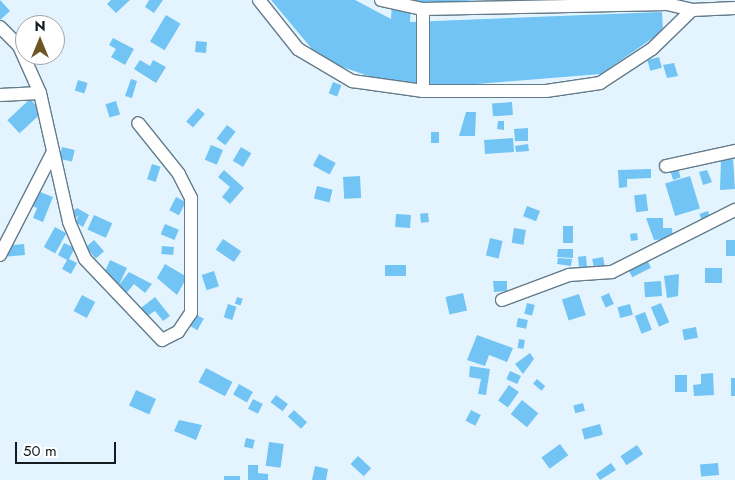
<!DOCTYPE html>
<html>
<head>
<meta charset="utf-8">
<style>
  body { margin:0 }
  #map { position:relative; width:735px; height:480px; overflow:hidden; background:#e4f4fe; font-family:Jost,sans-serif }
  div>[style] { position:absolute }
  .building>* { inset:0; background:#71c4f4; transform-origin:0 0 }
  .roads { filter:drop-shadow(1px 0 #637b8a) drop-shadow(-1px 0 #637b8a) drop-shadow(0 1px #637b8a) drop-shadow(0 -1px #637b8a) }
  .minor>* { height:12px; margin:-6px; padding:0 6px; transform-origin:6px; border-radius:6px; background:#fff }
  span { translate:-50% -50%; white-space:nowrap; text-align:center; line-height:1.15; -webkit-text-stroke:4px #fff; paint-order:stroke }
  .north { position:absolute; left:15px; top:15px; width:50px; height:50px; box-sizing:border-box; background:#fff; border:1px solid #a0a4a7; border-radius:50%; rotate:0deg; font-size:14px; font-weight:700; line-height:20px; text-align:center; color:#121c22 }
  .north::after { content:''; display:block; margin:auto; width:18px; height:22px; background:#6c5425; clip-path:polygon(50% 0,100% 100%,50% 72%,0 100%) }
  .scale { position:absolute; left:15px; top:442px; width:101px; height:22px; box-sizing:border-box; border:2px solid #121c22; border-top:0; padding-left:6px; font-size:15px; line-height:18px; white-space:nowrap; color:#121c22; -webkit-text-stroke:4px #fff; paint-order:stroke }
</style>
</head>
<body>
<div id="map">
  <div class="building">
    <i style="clip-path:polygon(0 0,10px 11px,0 20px)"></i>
    <i style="clip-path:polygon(111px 0,130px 0,116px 13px,107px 4px)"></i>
    <i style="clip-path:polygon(149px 0,163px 0,154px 13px,145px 7px)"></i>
    <i style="clip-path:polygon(271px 0,355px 0,391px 19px,392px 3px,387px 0,482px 0,411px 4px,410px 22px,662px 12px,663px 31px,601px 74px,428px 88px,388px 83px,337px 65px,312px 49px)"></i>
    <i style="left:166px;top:15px;width:17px;height:31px;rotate:31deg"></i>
    <i style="clip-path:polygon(55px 26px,63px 34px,55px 43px)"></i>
    <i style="clip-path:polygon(113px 38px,134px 49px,125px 65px,111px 57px,116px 49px,109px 45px)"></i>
    <i style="left:196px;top:41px;width:11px;height:11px;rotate:5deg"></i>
    <i style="left:659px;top:57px;width:11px;height:12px;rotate:75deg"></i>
    <i style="clip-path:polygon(140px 60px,150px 66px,153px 60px,166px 67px,156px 83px,134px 69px)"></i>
    <i style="clip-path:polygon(674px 63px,678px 76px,667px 78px,663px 65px)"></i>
    <i style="clip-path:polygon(131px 79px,137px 81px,132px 98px,125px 96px)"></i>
    <i style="left:78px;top:80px;width:10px;height:11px;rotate:17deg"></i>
    <i style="left:333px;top:82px;width:9px;height:12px;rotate:21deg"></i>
    <i style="left:30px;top:99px;width:18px;height:31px;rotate:47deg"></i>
    <i style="left:116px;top:101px;width:14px;height:11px;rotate:73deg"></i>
    <i style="left:512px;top:102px;width:13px;height:20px;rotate:86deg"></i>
    <i style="left:198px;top:108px;width:9px;height:18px;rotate:41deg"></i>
    <i style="clip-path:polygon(466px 112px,476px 112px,475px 136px,459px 136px)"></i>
    <i style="clip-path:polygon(498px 121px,504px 121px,504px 130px,497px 129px)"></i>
    <i style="left:227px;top:125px;width:11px;height:17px;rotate:38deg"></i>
    <i style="clip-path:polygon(528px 128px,528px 141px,515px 141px,514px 129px)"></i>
    <i style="left:431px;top:132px;width:8px;height:11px"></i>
    <i style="left:513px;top:138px;width:14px;height:29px;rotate:86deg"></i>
    <i style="clip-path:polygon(528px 144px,529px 151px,516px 152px,515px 146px)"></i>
    <i style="left:211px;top:145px;width:13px;height:16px;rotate:23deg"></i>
    <i style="left:62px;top:147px;width:13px;height:12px;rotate:13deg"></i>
    <i style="left:241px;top:147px;width:12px;height:16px;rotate:31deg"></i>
    <i style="left:319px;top:154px;width:19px;height:13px;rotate:28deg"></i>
    <i style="clip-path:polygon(733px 159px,735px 189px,720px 190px,721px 160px)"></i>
    <i style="left:152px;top:164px;width:9px;height:16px;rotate:18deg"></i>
    <i style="clip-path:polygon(651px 169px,651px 178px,627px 179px,627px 187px,619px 188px,618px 170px)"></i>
    <i style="left:678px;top:169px;width:9px;height:8px;rotate:72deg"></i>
    <i style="clip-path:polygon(224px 170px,244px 188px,230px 204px,222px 197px,230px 187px,218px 177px)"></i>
    <i style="clip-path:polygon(707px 170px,712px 182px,703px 185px,699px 172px)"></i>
    <i style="left:360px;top:176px;width:22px;height:17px;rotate:87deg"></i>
    <i style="left:690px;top:176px;width:34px;height:26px;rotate:73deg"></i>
    <i style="left:317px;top:186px;width:16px;height:13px;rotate:14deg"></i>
    <i style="clip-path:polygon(35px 190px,53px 197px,43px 222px,33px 218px,37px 208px,30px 205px)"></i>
    <i style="left:646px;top:194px;width:17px;height:12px;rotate:83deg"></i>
    <i style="left:176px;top:197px;width:11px;height:15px;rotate:27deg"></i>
    <i style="left:527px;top:206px;width:14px;height:11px;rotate:21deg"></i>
    <i style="clip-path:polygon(77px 208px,89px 215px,83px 227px,75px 222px,79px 215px,73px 220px,69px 214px)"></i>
    <i style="left:708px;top:211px;width:9px;height:9px;rotate:72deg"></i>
    <i style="left:428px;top:213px;width:9px;height:8px;rotate:84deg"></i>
    <i style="left:396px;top:214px;width:15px;height:13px;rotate:4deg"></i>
    <i style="left:94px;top:215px;width:20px;height:16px;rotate:24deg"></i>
    <i style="clip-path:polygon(646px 218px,663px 218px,663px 228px,672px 228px,673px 239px,654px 240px)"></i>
    <i style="left:165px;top:224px;width:15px;height:11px;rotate:23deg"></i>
    <i style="left:563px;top:226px;width:10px;height:17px"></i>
    <i style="left:55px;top:227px;width:13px;height:23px;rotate:29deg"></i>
    <i style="left:514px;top:228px;width:12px;height:15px;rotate:9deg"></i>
    <i style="left:637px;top:233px;width:7px;height:7px;rotate:82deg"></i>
    <i style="left:490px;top:238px;width:13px;height:18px;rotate:13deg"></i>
    <i style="left:223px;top:239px;width:22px;height:13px;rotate:34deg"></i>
    <i style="left:94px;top:240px;width:15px;height:11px;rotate:48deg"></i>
    <i style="left:726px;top:240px;width:9px;height:16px"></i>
    <i style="clip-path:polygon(64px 243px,75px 248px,69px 259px,77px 263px,71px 274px,62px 269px,67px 260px,58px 255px)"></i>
    <i style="left:24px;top:244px;width:11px;height:17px;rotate:85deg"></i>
    <i style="left:162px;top:246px;width:12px;height:8px;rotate:5deg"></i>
    <i style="clip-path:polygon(558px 249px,573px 249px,573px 258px,557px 257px)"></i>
    <i style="left:586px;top:256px;width:11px;height:8px;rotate:85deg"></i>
    <i style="left:603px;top:257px;width:10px;height:11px;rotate:79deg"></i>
    <i style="clip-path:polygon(558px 258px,572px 259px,571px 266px,557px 264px)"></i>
    <i style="left:646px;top:258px;width:11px;height:21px;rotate:63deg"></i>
    <i style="clip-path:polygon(110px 260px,127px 268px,119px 285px,129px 272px,152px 284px,145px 293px,134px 284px,125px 295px,116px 288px,119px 285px,102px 278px)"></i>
    <i style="clip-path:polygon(165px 264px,187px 277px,177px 295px,157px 278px)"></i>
    <i style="left:385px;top:265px;width:21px;height:11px"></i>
    <i style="left:705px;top:268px;width:17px;height:15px"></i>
    <i style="left:214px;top:271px;width:16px;height:13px;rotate:72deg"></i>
    <i style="clip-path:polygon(679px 274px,678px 296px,667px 298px,664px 276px)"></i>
    <i style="clip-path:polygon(493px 281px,507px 281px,507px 291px,494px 292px)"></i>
    <i style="left:661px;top:281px;width:15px;height:17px;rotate:86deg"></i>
    <i style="left:463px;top:293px;width:18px;height:18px;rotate:77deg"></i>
    <i style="left:609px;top:293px;width:12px;height:9px;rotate:66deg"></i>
    <i style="left:579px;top:294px;width:22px;height:18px;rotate:72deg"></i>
    <i style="left:82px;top:295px;width:15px;height:18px;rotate:28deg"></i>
    <i style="clip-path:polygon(155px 297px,170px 316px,163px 321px,155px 311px,147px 316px,141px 308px)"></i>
    <i style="left:237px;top:297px;width:6px;height:7px;rotate:18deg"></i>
    <i style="left:527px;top:303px;width:8px;height:11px;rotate:14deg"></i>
    <i style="left:661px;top:303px;width:21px;height:11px;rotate:67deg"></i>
    <i style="left:228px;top:304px;width:9px;height:14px;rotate:18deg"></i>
    <i style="left:630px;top:304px;width:11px;height:13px;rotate:75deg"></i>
    <i style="left:645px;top:312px;width:19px;height:11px;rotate:69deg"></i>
    <i style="left:195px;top:314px;width:10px;height:13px;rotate:29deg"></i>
    <i style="left:518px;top:318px;width:10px;height:9px;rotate:11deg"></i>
    <i style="left:696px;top:327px;width:11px;height:14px;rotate:80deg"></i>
    <i style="clip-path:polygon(477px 335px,513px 348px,507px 362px,489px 355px,485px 366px,467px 360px)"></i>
    <i style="left:519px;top:339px;width:6px;height:9px;rotate:9deg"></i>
    <i style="clip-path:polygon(530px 353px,534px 359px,523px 374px,515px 364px)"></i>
    <i style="clip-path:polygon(470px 366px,490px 369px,486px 395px,478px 394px,481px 379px,469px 377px)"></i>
    <i style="left:206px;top:368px;width:30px;height:16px;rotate:28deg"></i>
    <i style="left:510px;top:371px;width:12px;height:9px;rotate:24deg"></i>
    <i style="clip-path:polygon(713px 373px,714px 395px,694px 396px,693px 385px,701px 384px,701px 374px)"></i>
    <i style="left:675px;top:375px;width:12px;height:17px"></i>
    <i style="left:735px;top:378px;width:18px;height:4px;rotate:90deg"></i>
    <i style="left:537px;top:379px;width:11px;height:6px;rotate:41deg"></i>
    <i style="left:239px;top:384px;width:16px;height:12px;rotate:30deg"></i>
    <i style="left:509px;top:385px;width:12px;height:19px;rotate:35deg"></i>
    <i style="left:136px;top:390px;width:22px;height:17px;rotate:24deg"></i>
    <i style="left:276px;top:395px;width:15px;height:9px;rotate:37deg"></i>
    <i style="left:253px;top:399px;width:11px;height:11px;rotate:27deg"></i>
    <i style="left:522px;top:400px;width:21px;height:18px;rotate:39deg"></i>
    <i style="left:583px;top:403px;width:8px;height:10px;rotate:76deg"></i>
    <i style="left:294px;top:410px;width:18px;height:9px;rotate:43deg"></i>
    <i style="left:471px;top:410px;width:11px;height:12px;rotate:27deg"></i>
    <i style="clip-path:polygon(179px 420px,202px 425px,196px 440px,174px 431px)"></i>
    <i style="left:600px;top:424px;width:11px;height:19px;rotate:75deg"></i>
    <i style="left:246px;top:438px;width:9px;height:9px;rotate:13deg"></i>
    <i style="left:269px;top:442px;width:15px;height:24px;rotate:8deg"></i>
    <i style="left:560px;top:444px;width:14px;height:23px;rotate:54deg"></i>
    <i style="left:637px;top:445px;width:11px;height:20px;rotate:56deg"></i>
    <i style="left:358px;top:456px;width:18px;height:11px;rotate:43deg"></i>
    <i style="clip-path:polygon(611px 463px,616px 470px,600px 480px,596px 474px)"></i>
    <i style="left:718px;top:463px;width:12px;height:18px;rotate:85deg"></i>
    <i style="clip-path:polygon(248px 465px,258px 465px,258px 473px,268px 474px,268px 480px,248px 480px)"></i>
    <i style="clip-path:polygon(315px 466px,328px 469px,326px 480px,312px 480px)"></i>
    <i style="left:224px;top:476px;width:16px;height:4px"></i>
  </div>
  <div class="roads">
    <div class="minor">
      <i style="left:259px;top:0;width:63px;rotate:51.5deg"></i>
      <i style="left:298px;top:49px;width:63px;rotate:30.7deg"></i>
      <i style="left:352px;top:81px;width:72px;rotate:8deg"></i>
      <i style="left:423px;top:91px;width:123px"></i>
      <i style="left:546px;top:91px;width:55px;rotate:-8.4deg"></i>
      <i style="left:600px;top:83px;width:62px;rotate:-33.2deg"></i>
      <i style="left:652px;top:49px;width:56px;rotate:-44.3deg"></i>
      <i style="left:381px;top:0;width:43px;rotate:12.1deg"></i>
      <i style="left:423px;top:9px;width:244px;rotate:-1.2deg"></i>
      <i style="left:667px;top:4px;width:26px;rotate:13deg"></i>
      <i style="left:692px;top:10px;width:43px;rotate:-2.7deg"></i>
      <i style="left:423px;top:9px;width:82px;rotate:90deg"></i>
      <i style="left:0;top:27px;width:27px;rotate:45deg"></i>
      <i style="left:19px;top:46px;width:51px;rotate:65.9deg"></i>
      <i style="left:40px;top:93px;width:132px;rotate:77.3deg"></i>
      <i style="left:69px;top:222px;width:40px;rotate:66.6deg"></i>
      <i style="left:85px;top:259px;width:112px;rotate:46.5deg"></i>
      <i style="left:162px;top:340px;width:18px;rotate:-27deg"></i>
      <i style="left:178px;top:332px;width:23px;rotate:-56deg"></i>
      <i style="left:191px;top:313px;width:115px;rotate:-90deg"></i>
      <i style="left:191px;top:198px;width:27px;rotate:-117deg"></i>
      <i style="left:179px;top:174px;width:65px;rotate:-128.8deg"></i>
      <i style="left:0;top:95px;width:40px;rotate:-2.9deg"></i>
      <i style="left:666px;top:166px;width:71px;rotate:-12.3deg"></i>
      <i style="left:0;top:255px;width:116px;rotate:-62.8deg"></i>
      <i style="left:502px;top:300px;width:72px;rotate:-20.5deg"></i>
      <i style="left:569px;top:275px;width:43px;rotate:-4deg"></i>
      <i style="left:612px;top:272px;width:138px;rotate:-26.8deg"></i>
    </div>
  </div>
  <div class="north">N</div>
  <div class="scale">50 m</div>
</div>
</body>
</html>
